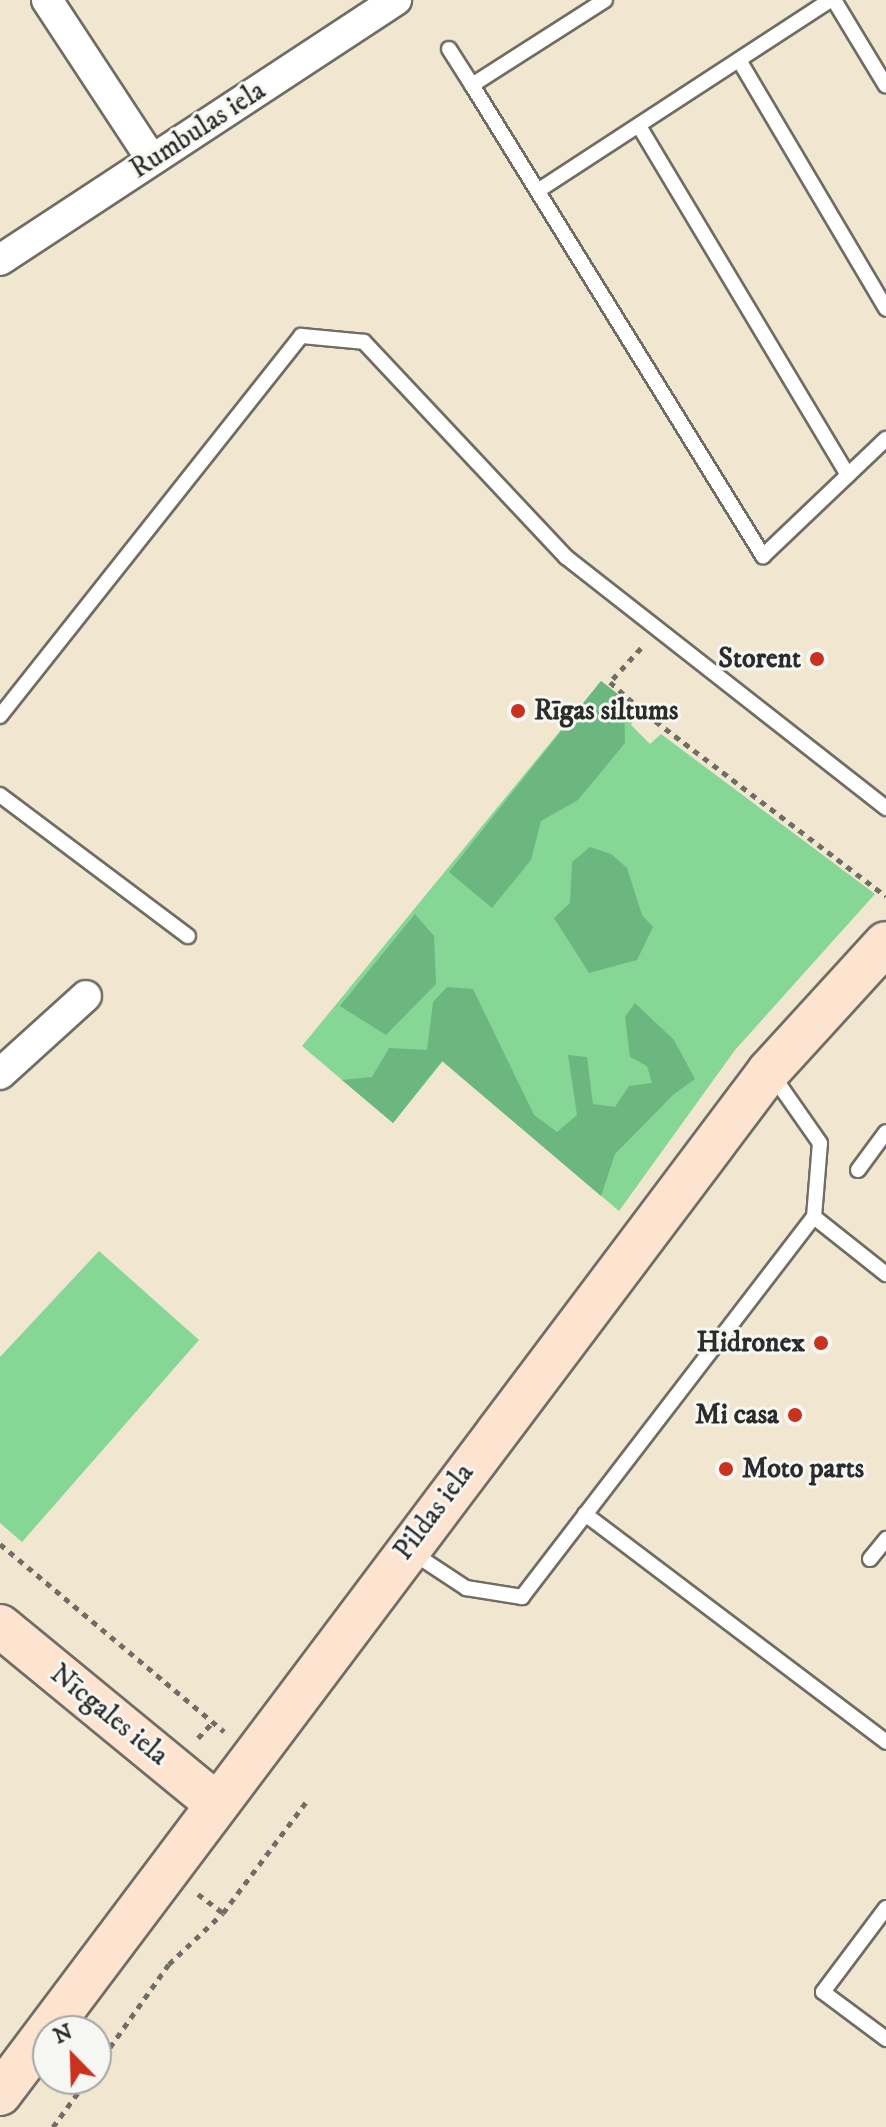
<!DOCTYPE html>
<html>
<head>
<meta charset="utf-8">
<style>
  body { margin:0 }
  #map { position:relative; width:886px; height:2127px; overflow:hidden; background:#f1e7d0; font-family:"IM FELL DW Pica",serif }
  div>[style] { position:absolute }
  .green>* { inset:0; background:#86d696 }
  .forest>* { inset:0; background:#6cb77f }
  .path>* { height:5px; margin-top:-2.5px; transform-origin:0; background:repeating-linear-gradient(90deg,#706d65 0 6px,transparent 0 12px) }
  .roads { filter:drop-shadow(2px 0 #706d65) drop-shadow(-2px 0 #706d65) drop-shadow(0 2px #706d65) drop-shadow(0 -2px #706d65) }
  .lane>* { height:14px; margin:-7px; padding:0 7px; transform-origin:7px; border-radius:7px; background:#fff }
  .street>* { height:30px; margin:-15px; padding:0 15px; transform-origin:15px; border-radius:15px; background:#fff }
  .secondary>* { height:42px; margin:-21px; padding:0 21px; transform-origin:21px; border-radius:21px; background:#fde4d1 }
  .dots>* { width:22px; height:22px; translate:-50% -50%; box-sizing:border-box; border:4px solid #f6f6f2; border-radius:50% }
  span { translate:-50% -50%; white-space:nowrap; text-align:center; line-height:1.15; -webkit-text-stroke:6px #f6f6f2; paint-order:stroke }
  .street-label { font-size:28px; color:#2b2b2b }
  .poi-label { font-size:28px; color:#2b2b2b; font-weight:700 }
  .right { translate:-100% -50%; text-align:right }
  .left { translate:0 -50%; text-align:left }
  .north { position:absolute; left:32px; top:2015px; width:80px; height:80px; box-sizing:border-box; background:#f6f6f2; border:2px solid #a5a5a2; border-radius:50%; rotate:337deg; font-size:22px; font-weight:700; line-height:32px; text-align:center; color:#2b2b2b }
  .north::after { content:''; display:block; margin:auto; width:28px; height:36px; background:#c8321e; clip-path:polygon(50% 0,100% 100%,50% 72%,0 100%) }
</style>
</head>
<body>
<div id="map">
  <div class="green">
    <i style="clip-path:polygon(601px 681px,624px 699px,636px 715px,631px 725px,650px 744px,661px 734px,875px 894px,735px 1050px,619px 1211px,443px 1061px,393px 1123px,302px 1046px)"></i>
    <i style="clip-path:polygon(99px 1251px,199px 1340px,22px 1542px,0 1523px,0 1357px)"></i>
  </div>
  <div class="forest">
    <i style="clip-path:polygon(601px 681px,624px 699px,625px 743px,578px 800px,541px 821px,531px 860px,492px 908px,449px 872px)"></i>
    <i style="clip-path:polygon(590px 847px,611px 854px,627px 868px,642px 915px,653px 927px,637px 960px,589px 973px,554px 918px,570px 903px,572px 862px)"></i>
    <i style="clip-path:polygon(415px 914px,434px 936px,436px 984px,386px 1035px,340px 1006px)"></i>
    <i style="clip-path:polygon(447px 987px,473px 989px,534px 1115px,557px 1132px,577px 1115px,568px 1055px,587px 1057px,593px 1104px,615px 1107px,629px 1086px,652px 1083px,647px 1066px,630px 1057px,625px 1017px,635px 1003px,674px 1040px,695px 1079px,673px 1095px,615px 1154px,601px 1196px,442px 1061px,393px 1123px,342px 1080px,372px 1077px,389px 1048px,427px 1050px,433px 1002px)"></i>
  </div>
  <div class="path">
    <i style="left:641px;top:648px;width:46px;rotate:132.4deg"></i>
    <i style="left:610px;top:682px;width:48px;rotate:41.6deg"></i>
    <i style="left:646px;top:714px;width:301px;rotate:37.2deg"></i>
    <i style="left:0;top:1544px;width:292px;rotate:39.9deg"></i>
    <i style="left:198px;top:1738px;width:19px;rotate:-47deg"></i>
    <i style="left:198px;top:1894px;width:31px;rotate:37deg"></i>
    <i style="left:223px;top:1913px;width:139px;rotate:-53.2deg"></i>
    <i style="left:96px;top:2067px;width:126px;rotate:-54.7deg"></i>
    <i style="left:169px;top:1964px;width:74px;rotate:-43.4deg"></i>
    <i style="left:53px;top:2127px;width:59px;rotate:-53.9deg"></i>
  </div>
  <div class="roads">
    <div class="lane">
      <i style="left:605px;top:0;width:158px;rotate:147.4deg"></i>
      <i style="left:472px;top:85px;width:554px;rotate:58.29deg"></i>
      <i style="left:763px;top:556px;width:170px;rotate:-43.6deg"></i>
      <i style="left:834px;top:0;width:100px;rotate:58.8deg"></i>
      <i style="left:449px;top:49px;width:43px;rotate:57.4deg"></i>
      <i style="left:739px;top:60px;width:289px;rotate:59.4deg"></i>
      <i style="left:639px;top:126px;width:407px;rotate:59.1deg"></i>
      <i style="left:539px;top:190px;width:348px;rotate:-33.1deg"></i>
      <i style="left:0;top:716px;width:485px;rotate:-51.6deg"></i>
      <i style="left:301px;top:336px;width:63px;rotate:5.4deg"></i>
      <i style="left:364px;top:342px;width:295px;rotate:46.8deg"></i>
      <i style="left:566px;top:557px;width:407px;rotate:38.1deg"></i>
      <i style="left:0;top:795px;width:235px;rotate:36.9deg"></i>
      <i style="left:858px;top:1170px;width:47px;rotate:-53.6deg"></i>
      <i style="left:814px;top:1217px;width:92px;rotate:38.4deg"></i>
      <i style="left:585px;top:1514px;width:378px;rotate:37.1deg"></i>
      <i style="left:413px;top:1553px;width:64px;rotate:33.4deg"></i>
      <i style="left:466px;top:1588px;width:57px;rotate:9.1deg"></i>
      <i style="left:522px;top:1597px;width:479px;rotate:-52.5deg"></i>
      <i style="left:814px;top:1217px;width:74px;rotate:-85.4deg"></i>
      <i style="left:820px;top:1143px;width:85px;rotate:-125deg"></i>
      <i style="left:870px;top:1559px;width:26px;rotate:-51deg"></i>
      <i style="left:886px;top:1908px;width:105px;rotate:126.9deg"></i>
      <i style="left:823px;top:1992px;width:79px;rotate:36.7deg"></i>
    </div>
    <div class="street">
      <i style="left:47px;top:0;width:191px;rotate:56.7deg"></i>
      <i style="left:0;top:260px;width:474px;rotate:-33.3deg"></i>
      <i style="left:0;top:1074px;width:116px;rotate:-42.2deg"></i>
    </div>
    <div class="secondary">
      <i style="left:0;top:1626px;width:281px;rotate:39.4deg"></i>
      <i style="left:0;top:2094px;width:1280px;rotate:-53.07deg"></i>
      <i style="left:769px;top:1071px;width:173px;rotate:-47.6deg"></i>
    </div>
  </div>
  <div class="dots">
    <i style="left:817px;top:659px;background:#c8321e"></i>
    <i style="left:518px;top:711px;background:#c8321e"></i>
    <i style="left:821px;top:1343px;background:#c8321e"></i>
    <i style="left:795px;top:1415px;background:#c8321e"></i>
    <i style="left:726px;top:1469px;background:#c8321e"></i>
  </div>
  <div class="street-label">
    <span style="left:198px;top:130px;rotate:-33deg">Rumbulas iela</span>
    <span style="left:434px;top:1512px;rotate:-53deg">Pildas iela</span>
    <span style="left:109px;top:1715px;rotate:39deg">Nīcgales iela</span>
  </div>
  <div class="poi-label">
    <span class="right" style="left:801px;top:659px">Storent</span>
    <span class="left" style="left:534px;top:711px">Rīgas siltums</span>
    <span class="right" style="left:805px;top:1343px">Hidronex</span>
    <span class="right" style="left:779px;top:1415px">Mi casa</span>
    <span class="left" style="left:742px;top:1469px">Moto parts</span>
  </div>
  <div class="north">N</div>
</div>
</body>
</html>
